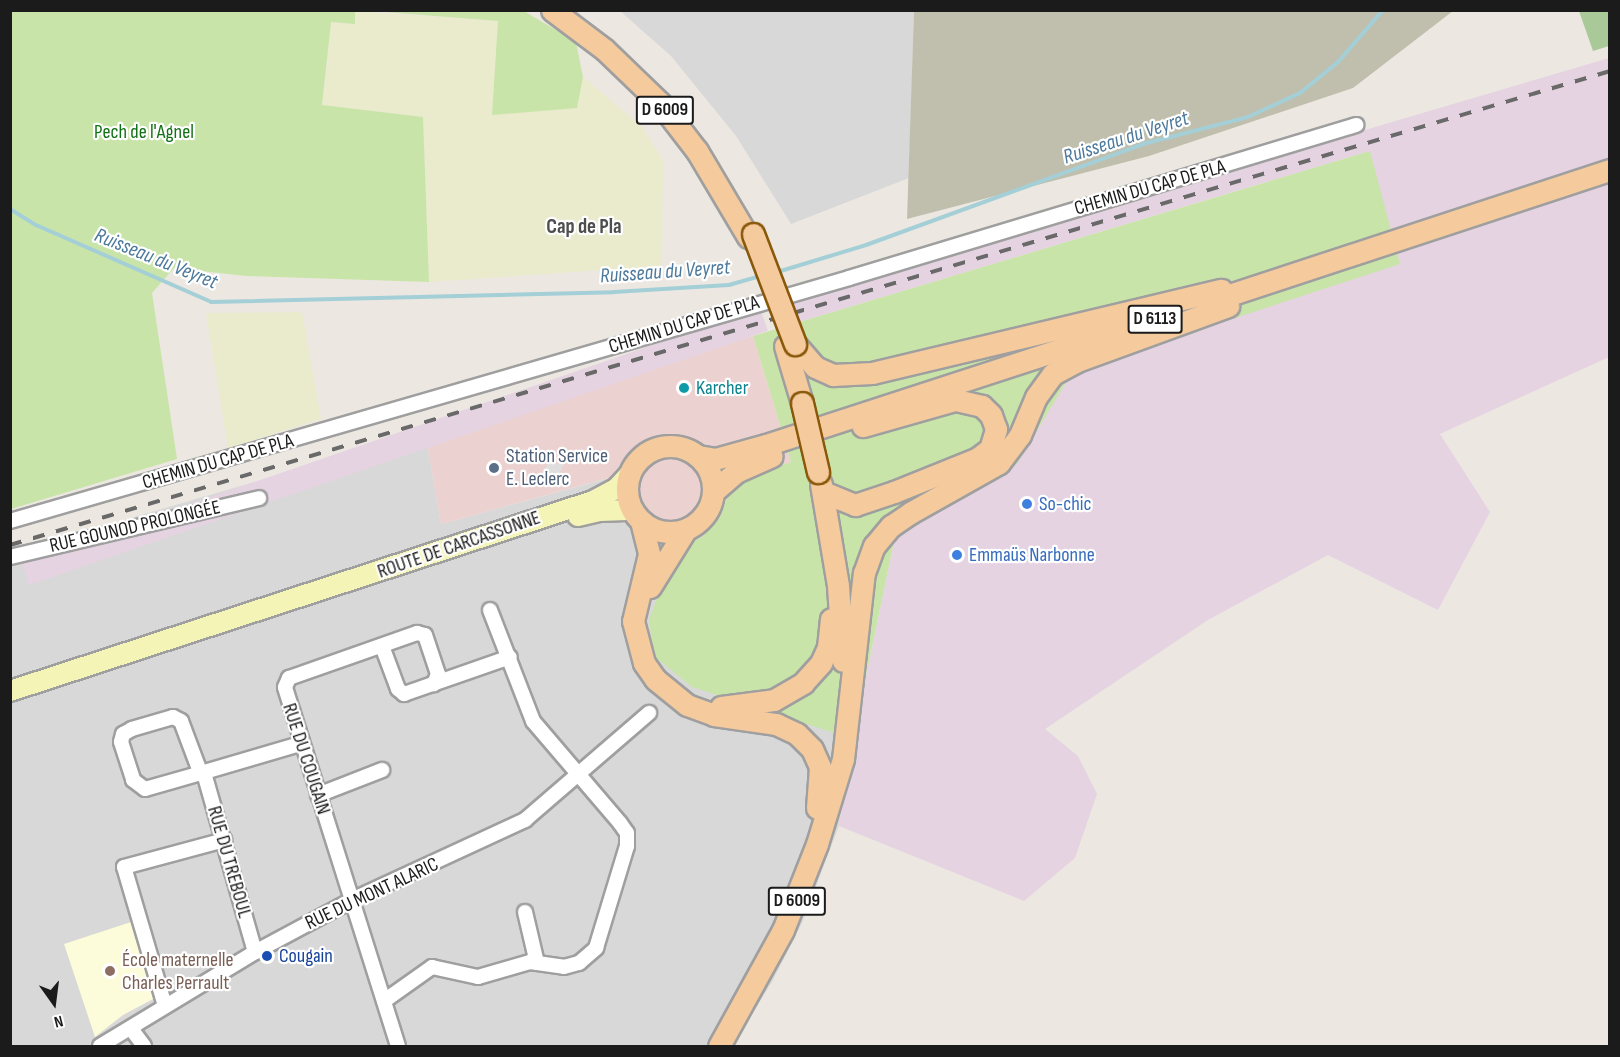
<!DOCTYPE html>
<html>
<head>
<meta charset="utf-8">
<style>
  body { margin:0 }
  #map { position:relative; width:1620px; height:1057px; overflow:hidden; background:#ece8e1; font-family:"Sofia Sans Condensed",sans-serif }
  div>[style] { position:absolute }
  .residential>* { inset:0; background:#d9d8d8 }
  .commercial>* { inset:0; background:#ecd1d1 }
  .industrial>* { inset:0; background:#e5d3e2; transform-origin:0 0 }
  .education>* { inset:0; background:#fcfbda }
  .construction>* { inset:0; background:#c0bfae }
  .farmland>* { inset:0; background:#eaeacd }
  .grass>* { inset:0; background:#c9e4a9 }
  .forest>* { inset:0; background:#a9c998 }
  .parking>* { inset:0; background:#dfdfdf }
  .stream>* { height:4px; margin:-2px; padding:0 2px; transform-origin:2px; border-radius:2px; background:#a4cfd7 }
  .roads { filter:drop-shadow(2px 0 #9f9f9f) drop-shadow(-2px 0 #9f9f9f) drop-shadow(0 2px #9f9f9f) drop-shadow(0 -2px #9f9f9f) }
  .street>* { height:14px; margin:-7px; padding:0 7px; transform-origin:7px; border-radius:7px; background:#fff }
  .secondary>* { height:20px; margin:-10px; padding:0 10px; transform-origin:10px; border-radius:10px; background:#f4f4b7 }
  .primary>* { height:21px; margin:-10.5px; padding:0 10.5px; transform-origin:10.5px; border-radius:10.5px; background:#f5ca9d }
  .primary>.ring { margin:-10.5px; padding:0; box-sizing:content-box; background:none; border:21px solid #f5ca9d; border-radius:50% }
  .rail>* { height:4px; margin-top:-2px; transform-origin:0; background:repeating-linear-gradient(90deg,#696969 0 12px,transparent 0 24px) }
  .bridges { filter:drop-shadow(2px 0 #89580a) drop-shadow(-2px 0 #89580a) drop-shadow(0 2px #89580a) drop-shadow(0 -2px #89580a) }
  .primary-bridge>* { height:21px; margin:-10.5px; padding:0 10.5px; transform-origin:10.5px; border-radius:10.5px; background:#f5ca9d }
  .dots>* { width:16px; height:16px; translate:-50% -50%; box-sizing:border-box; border:3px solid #fff; border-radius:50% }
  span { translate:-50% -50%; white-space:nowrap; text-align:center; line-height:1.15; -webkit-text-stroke:4.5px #fff; paint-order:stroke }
  .shield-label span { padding:2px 4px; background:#fff; border:2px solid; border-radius:4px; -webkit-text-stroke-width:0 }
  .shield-label { font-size:18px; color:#1b1b1b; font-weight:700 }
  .park-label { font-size:20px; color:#127015 }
  .street-label { font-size:20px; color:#1b1b1b }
  .culture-label { font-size:20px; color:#0d838f }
  .left { translate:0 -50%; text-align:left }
  .service-label { font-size:20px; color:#4e5e75 }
  .shop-label { font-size:20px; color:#366cbe }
  .transit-label { font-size:20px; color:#164399 }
  .education-label { font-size:20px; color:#785e54 }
  .water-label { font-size:21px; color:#4c799c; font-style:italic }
  .neighbourhood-label { font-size:21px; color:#4e4e4e; font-weight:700 }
  .frame { position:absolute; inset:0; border:12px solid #1b1b1b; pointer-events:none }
  .north { position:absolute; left:24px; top:973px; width:60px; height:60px; -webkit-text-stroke:4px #fff; paint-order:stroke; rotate:166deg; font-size:16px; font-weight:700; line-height:24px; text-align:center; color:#1b1b1b }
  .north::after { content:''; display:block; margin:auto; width:21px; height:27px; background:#1b1b1b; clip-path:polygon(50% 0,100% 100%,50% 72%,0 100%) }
</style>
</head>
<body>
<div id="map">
  <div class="residential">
    <i style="clip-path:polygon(620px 11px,914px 11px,909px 178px,791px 224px,736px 136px,671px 56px)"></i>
    <i style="clip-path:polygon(425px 432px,441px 524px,609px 478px,624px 521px,675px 550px,825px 729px,853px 739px,839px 826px,802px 923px,772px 982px,732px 1046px,11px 1046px,11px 553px)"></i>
  </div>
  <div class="commercial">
    <i style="clip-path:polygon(753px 336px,791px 462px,755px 475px,729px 493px,720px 517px,702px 537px,675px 550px,624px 521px,608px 478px,441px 524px,425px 432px)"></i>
  </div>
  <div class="industrial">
    <i style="clip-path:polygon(1609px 58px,1609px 357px,1440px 434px,1490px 512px,1438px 610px,1328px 555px,1208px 620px,1045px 729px,1078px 756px,1097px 794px,1075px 858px,1024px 901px,839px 826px,853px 739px,896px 532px,1072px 371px,1370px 151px,796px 323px,789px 300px)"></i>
    <i style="left:760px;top:308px;width:24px;height:781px;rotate:71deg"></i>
  </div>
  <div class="education">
    <i style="clip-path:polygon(134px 921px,155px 998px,123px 1015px,95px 1037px,64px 944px)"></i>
  </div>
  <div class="construction">
    <i style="clip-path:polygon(914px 11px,914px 10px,1453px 11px,1353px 88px,1149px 156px,907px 219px)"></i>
  </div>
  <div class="farmland">
    <i style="clip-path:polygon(355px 11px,499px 21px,576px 108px,583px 77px,642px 127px,663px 160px,662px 266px,429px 282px,423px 118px,322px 106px,331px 22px,355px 24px)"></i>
    <i style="clip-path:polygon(302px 312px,321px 419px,228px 448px,206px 313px)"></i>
  </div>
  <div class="grass">
    <i style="clip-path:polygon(11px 10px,355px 11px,355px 24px,331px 22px,322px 105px,423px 117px,429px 282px,246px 276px,174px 268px,152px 293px,177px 459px,11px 509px)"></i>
    <i style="clip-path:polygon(372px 11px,524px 11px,576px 42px,583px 77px,577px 108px,492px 115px,498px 21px)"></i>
    <i style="clip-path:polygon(1370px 151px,1400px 264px,1073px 371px,1017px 464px,896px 532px,853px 739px,692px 687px,654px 656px,649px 620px,675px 550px,702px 537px,720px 517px,729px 493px,755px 475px,791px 462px,753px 336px)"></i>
  </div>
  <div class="forest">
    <i style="clip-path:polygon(1579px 11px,1609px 11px,1609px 46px,1593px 51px)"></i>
  </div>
  <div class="parking">
    <i style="clip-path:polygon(548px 464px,564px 464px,552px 487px,534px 485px)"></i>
  </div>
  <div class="stream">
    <i style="left:10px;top:209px;width:31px;rotate:32deg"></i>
    <i style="left:36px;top:225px;width:191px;rotate:23.7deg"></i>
    <i style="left:211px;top:302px;width:403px;rotate:-1.4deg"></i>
    <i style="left:614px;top:292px;width:115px;rotate:-3.5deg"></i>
    <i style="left:729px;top:285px;width:33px;rotate:-16deg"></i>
    <i style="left:774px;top:273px;width:96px;rotate:-16.9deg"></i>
    <i style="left:866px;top:245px;width:295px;rotate:-20deg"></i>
    <i style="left:1143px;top:144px;width:108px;rotate:-14.4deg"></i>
    <i style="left:1248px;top:117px;width:57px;rotate:-24.8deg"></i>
    <i style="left:1300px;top:93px;width:49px;rotate:-39.2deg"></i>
    <i style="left:1338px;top:62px;width:69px;rotate:-49.1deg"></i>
  </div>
  <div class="roads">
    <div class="street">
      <i style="left:10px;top:521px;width:873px;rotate:-16.15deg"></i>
      <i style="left:849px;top:278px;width:530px;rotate:-16.79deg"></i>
      <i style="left:10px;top:557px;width:256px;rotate:-13.3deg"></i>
      <i style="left:382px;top:646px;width:46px;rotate:69.6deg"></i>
      <i style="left:398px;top:689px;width:8px;rotate:40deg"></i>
      <i style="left:404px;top:694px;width:112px;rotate:-19.2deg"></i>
      <i style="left:318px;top:795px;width:69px;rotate:-21.3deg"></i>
      <i style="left:525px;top:912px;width:52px;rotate:76.8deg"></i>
      <i style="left:255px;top:952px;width:182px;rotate:-105.9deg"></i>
      <i style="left:205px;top:777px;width:6px;rotate:-135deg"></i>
      <i style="left:201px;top:773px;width:4px;rotate:-117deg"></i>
      <i style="left:199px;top:769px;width:51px;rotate:-110.6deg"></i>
      <i style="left:181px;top:721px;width:9px;rotate:-153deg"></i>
      <i style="left:173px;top:717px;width:43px;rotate:163.7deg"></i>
      <i style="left:132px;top:729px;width:10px;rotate:151deg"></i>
      <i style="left:123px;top:734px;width:8px;rotate:104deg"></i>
      <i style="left:121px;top:742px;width:40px;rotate:72deg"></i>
      <i style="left:133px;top:780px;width:15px;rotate:37deg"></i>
      <i style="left:145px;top:789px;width:58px;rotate:-15.9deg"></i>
      <i style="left:201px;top:773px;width:103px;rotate:-16.3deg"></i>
      <i style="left:384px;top:1001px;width:59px;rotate:-35.3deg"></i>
      <i style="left:432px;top:967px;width:47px;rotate:12.3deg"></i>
      <i style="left:478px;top:977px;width:54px;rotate:-16.1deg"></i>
      <i style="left:530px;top:962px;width:34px;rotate:8deg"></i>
      <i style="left:564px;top:967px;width:16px;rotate:-15deg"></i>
      <i style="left:579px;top:963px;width:23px;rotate:-41deg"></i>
      <i style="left:596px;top:948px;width:107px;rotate:-73.1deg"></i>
      <i style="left:627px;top:846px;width:13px;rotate:-90deg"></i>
      <i style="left:627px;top:833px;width:12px;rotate:-125deg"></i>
      <i style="left:620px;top:823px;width:134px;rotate:-130.5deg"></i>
      <i style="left:533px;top:721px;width:119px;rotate:-111.2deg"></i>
      <i style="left:165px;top:1006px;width:145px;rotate:-106.4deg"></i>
      <i style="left:124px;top:867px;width:104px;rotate:-15.1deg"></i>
      <i style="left:132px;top:1030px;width:20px;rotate:53deg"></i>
      <i style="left:100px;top:1046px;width:181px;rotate:-31.2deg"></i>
      <i style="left:255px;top:952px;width:110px;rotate:-28.2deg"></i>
      <i style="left:352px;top:900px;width:191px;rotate:-24.8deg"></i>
      <i style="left:525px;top:820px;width:164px;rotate:-40.8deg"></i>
      <i style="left:398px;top:1046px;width:376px;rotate:-107.5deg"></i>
      <i style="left:285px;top:687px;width:10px;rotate:-66deg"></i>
      <i style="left:289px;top:678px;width:136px;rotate:-19.4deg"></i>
      <i style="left:417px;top:633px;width:8px;rotate:14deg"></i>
      <i style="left:425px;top:635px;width:41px;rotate:71.6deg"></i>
      <i style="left:438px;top:674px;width:11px;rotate:112deg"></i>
    </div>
    <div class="secondary">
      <i style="left:578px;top:516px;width:23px;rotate:-13deg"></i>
      <i style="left:600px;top:511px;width:33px;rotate:-2deg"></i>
      <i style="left:10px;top:691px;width:613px;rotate:-18.05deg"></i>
      <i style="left:593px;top:501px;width:26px;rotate:-28deg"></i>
      <i style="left:616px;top:489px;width:21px;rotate:-47deg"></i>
    </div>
    <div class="primary">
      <i style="left:552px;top:10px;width:66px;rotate:37deg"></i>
      <i style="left:605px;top:50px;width:76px;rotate:43.9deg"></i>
      <i style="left:660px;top:103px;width:61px;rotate:52.4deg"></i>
      <i style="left:697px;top:151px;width:100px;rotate:59.3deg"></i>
      <i style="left:1208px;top:302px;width:423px;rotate:-18.2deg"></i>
      <i style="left:795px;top:344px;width:30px;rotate:49deg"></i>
      <i style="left:815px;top:367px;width:20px;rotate:24deg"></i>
      <i style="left:833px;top:375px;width:39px;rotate:-3deg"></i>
      <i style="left:872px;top:373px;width:359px;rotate:-13.4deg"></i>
      <i style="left:785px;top:346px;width:59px;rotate:73.4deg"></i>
      <i class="ring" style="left:627px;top:446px;width:65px;height:65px"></i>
      <i style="left:698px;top:456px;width:17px;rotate:10deg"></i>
      <i style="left:715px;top:459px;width:53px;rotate:-15.4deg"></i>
      <i style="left:766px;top:445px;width:401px;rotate:-18deg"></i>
      <i style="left:821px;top:484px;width:103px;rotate:80.5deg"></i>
      <i style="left:838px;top:586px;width:75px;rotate:86.2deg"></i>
      <i style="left:714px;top:491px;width:29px;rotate:-41deg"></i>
      <i style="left:736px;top:472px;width:39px;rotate:-24deg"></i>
      <i style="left:823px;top:492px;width:35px;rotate:22deg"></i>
      <i style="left:855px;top:505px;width:41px;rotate:-18.4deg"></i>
      <i style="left:894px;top:492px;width:91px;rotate:-22deg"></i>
      <i style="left:978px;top:458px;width:15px;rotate:-37deg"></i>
      <i style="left:990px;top:449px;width:21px;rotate:-73deg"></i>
      <i style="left:996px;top:429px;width:15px;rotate:-110deg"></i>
      <i style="left:991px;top:415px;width:13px;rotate:-135deg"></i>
      <i style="left:982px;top:406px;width:28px;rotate:-167deg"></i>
      <i style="left:955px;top:400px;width:96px;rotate:164.2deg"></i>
      <i style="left:641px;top:521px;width:34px;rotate:76deg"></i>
      <i style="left:649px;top:554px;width:69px;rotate:103.4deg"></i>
      <i style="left:633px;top:621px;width:43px;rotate:75.3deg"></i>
      <i style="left:644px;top:663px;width:19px;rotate:55deg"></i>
      <i style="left:655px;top:679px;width:41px;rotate:39.1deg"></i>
      <i style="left:687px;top:705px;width:29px;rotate:20deg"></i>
      <i style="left:714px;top:715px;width:63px;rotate:8.3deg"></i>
      <i style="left:776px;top:724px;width:23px;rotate:25deg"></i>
      <i style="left:797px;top:734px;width:21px;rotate:45deg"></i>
      <i style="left:812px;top:749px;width:20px;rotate:66deg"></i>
      <i style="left:820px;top:767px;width:41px;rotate:94.2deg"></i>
      <i style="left:650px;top:587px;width:68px;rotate:-58.2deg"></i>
      <i style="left:721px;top:707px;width:53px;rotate:-7.5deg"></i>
      <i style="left:774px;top:700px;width:34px;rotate:-30deg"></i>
      <i style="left:803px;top:683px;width:27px;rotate:-48deg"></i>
      <i style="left:821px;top:663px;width:17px;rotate:-66deg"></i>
      <i style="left:828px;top:647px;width:28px;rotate:-84deg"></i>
      <i style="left:719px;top:1046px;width:132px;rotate:-61.1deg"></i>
      <i style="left:783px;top:930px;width:92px;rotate:-68.4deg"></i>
      <i style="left:817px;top:844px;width:89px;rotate:-73deg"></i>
      <i style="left:843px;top:759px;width:187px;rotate:-83.6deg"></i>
      <i style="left:864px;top:573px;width:29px;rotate:-70deg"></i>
      <i style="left:874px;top:546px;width:26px;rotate:-50deg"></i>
      <i style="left:891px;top:526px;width:23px;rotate:-34deg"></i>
      <i style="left:910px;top:513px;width:102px;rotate:-29.3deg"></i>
      <i style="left:999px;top:463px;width:35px;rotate:-53deg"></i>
      <i style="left:1020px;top:435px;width:41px;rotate:-67.2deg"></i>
      <i style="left:1036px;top:397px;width:29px;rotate:-54deg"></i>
      <i style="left:1053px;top:374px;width:27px;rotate:-28deg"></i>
      <i style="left:1077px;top:361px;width:161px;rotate:-20deg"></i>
    </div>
  </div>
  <div class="rail">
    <i style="left:10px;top:545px;width:1669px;rotate:-16.5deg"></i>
  </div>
  <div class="bridges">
    <div class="primary-bridge">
      <i style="left:753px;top:234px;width:118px;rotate:69.1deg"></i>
      <i style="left:802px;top:403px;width:71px;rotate:76.9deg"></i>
    </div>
  </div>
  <div class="dots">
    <i style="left:684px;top:388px;background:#0f9aa8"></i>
    <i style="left:494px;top:468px;background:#5c6f8a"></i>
    <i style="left:1027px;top:504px;background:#3f7fe0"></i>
    <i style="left:957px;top:555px;background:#3f7fe0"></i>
    <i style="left:267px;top:956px;background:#1a4fb4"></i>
    <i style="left:110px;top:971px;background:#8d6e63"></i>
  </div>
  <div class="shield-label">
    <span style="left:665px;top:110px">D 6009</span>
    <span style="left:1155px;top:319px">D 6113</span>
    <span style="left:797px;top:901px">D 6009</span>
  </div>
  <div class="park-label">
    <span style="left:144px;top:132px">Pech de l'Agnel</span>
  </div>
  <div class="street-label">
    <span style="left:1150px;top:188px;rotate:-16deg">CHEMIN DU CAP DE PLA</span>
    <span style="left:684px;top:325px;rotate:-17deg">CHEMIN DU CAP DE PLA</span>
    <span style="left:218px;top:462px;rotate:-16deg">CHEMIN DU CAP DE PLA</span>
    <span style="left:135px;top:527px;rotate:-13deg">RUE GOUNOD PROLONGÉE</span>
    <span style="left:459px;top:545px;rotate:-19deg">ROUTE DE CARCASSONNE</span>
    <span style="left:306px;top:759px;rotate:72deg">RUE DU COUGAIN</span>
    <span style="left:229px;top:862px;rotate:74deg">RUE DU TREBOUL</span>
    <span style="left:372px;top:894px;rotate:-25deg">RUE DU MONT ALARIC</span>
  </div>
  <div class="culture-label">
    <span class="left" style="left:696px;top:388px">Karcher</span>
  </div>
  <div class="service-label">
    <span class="left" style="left:506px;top:468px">Station Service<br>E. Leclerc</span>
  </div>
  <div class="shop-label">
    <span class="left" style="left:1039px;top:504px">So-chic</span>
    <span class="left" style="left:969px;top:555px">Emmaüs Narbonne</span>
  </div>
  <div class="transit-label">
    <span class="left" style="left:279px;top:956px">Cougain</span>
  </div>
  <div class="education-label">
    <span class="left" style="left:122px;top:972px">École maternelle<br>Charles Perrault</span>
  </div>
  <div class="water-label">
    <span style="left:1126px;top:138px;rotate:-18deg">Ruisseau du Veyret</span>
    <span style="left:156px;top:259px;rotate:22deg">Ruisseau du Veyret</span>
    <span style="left:665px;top:272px;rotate:-4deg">Ruisseau du Veyret</span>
  </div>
  <div class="neighbourhood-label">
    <span style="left:584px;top:227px">Cap de Pla</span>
  </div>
  <div class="frame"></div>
  <div class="north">N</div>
</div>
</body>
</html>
